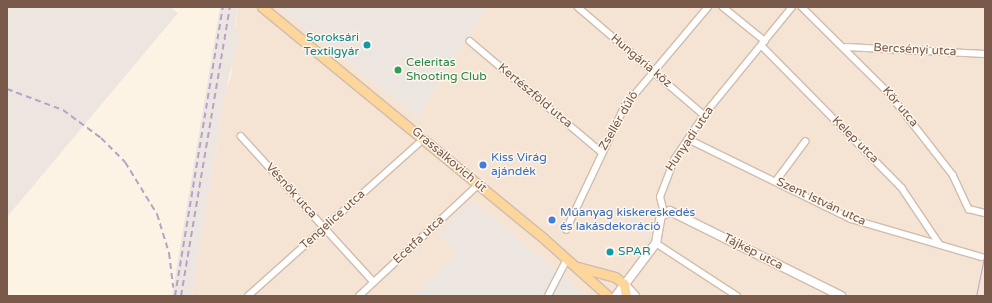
<!DOCTYPE html>
<html>
<head>
<meta charset="utf-8">
<style>
  body { margin:0 }
  #map { position:relative; width:992px; height:303px; overflow:hidden; background:#fdf3e5; font-family:"Varela Round",sans-serif }
  div>[style] { position:absolute }
  .residential>* { inset:0; background:#f5e4d3 }
  .industrial>* { inset:0; background:#ede5df }
  .roads { filter:drop-shadow(1px 0 #d1bcad) drop-shadow(-1px 0 #d1bcad) drop-shadow(0 1px #d1bcad) drop-shadow(0 -1px #d1bcad) }
  .street>* { height:5.5px; margin:-2.75px; padding:0 2.75px; transform-origin:2.75px; border-radius:2.75px; background:#fff }
  .secondary>* { height:8px; margin:-4px; padding:0 4px; transform-origin:4px; border-radius:4px; background:#fff }
  .primary>* { height:9px; margin:-4.5px; padding:0 4.5px; transform-origin:4.5px; border-radius:4.5px; background:#fdd69b }
  .tram>* { height:1px; margin:-0.5px; padding:0 0.5px; transform-origin:0.5px; border-radius:0.5px; background:#b5a2c7 }
  .rail>* { height:2px; margin-top:-1px; transform-origin:0; background:repeating-linear-gradient(90deg,#b5a2c7 0 6px,transparent 0 10px) }
  .dots>* { width:11px; height:11px; translate:-50% -50%; box-sizing:border-box; border:2px solid #fff7ec; border-radius:50% }
  span { translate:-50% -50%; white-space:nowrap; text-align:center; line-height:1.15; -webkit-text-stroke:3px #fff7ec; paint-order:stroke }
  .culture-label { font-size:12px; color:#0d838f }
  .right { translate:-100% -50%; text-align:right }
  .left { translate:0 -50%; text-align:left }
  .street-label { font-size:12px; color:#775849 }
  .leisure-label { font-size:12px; color:#27864d }
  .shop-label { font-size:12px; color:#366cbe }
  .frame { position:absolute; inset:0; border:8px solid #775849; pointer-events:none }
</style>
</head>
<body>
<div id="map">
  <div class="residential">
    <i style="clip-path:polygon(238px 7px,278px 7px,418px 117px,487px 7px,985px 7px,985px 296px,587px 296px,471px 200px,458px 253px,412px 296px,192px 296px,226px 88px,231px 77px)"></i>
  </div>
  <div class="industrial">
    <i style="clip-path:polygon(7px 7px,170px 7px,178px 13px,7px 217px)"></i>
    <i style="clip-path:polygon(220px 7px,238px 7px,235px 27px,240px 34px,226px 88px,192px 296px,172px 296px)"></i>
    <i style="clip-path:polygon(278px 7px,487px 7px,418px 117px)"></i>
    <i style="clip-path:polygon(471px 200px,587px 296px,412px 296px,457px 253px,438px 233px)"></i>
    <i style="clip-path:polygon(633px 213px,639px 217px,636px 224px,651px 232px,647px 238px,621px 223px,622px 220px,628px 222px)"></i>
  </div>
  <div class="roads">
    <div class="street">
      <i style="left:578px;top:7px;width:166px;rotate:40.6deg"></i>
      <i style="left:723px;top:7px;width:54px;rotate:39deg"></i>
      <i style="left:802px;top:7px;width:122px;rotate:44.7deg"></i>
      <i style="left:889px;top:93px;width:104px;rotate:52deg"></i>
      <i style="left:953px;top:175px;width:38px;rotate:65deg"></i>
      <i style="left:969px;top:209px;width:16px;rotate:14deg"></i>
      <i style="left:470px;top:41px;width:170px;rotate:40.2deg"></i>
      <i style="left:762px;top:46px;width:199px;rotate:45.4deg"></i>
      <i style="left:902px;top:188px;width:66px;rotate:56.1deg"></i>
      <i style="left:846px;top:47px;width:139px;rotate:2.9deg"></i>
      <i style="left:241px;top:136px;width:197px;rotate:47.7deg"></i>
      <i style="left:688px;top:139px;width:182px;rotate:26.1deg"></i>
      <i style="left:851px;top:219px;width:136px;rotate:16.2deg"></i>
      <i style="left:776px;top:181px;width:49px;rotate:-53.4deg"></i>
      <i style="left:664px;top:213px;width:16px;rotate:-104deg"></i>
      <i style="left:660px;top:197px;width:40px;rotate:-69deg"></i>
      <i style="left:674px;top:160px;width:54px;rotate:-56.3deg"></i>
      <i style="left:704px;top:115px;width:139px;rotate:-50.8deg"></i>
      <i style="left:566px;top:230px;width:137px;rotate:-64.6deg"></i>
      <i style="left:625px;top:106px;width:129px;rotate:-50deg"></i>
      <i style="left:656px;top:243px;width:97px;rotate:33.2deg"></i>
      <i style="left:248px;top:296px;width:228px;rotate:-41.8deg"></i>
      <i style="left:359px;top:296px;width:164px;rotate:-43deg"></i>
      <i style="left:548px;top:296px;width:42px;rotate:-62.8deg"></i>
    </div>
    <div class="secondary">
      <i style="left:624px;top:284px;width:16px;rotate:47deg"></i>
      <i style="left:616px;top:296px;width:66px;rotate:-53deg"></i>
      <i style="left:656px;top:243px;width:27px;rotate:-80deg"></i>
      <i style="left:661px;top:216px;width:10px;rotate:-29deg"></i>
      <i style="left:670px;top:211px;width:191px;rotate:26.4deg"></i>
    </div>
    <div class="primary">
      <i style="left:262px;top:7px;width:361px;rotate:39.4deg"></i>
      <i style="left:541px;top:236px;width:90px;rotate:41.8deg"></i>
      <i style="left:578px;top:267px;width:38px;rotate:15deg"></i>
      <i style="left:615px;top:277px;width:11px;rotate:38deg"></i>
      <i style="left:624px;top:284px;width:12px;rotate:81deg"></i>
    </div>
  </div>
  <div class="tram">
    <i style="left:976px;top:296px;width:44px;rotate:-78.2deg"></i>
  </div>
  <div class="rail">
    <i style="left:7px;top:89px;width:60px;rotate:20.6deg"></i>
    <i style="left:63px;top:110px;width:47px;rotate:36.4deg"></i>
    <i style="left:101px;top:138px;width:34px;rotate:45deg"></i>
    <i style="left:125px;top:162px;width:61px;rotate:58.4deg"></i>
    <i style="left:157px;top:214px;width:41px;rotate:72.9deg"></i>
    <i style="left:169px;top:253px;width:35px;rotate:83deg"></i>
    <i style="left:175px;top:296px;width:293px;rotate:-80.6deg"></i>
    <i style="left:181px;top:296px;width:293px;rotate:-80.4deg"></i>
  </div>
  <div class="dots">
    <i style="left:367px;top:45px;background:#0f9aa8"></i>
    <i style="left:398px;top:70px;background:#2e9e5b"></i>
    <i style="left:483px;top:165px;background:#3f7fe0"></i>
    <i style="left:552px;top:220px;background:#3f7fe0"></i>
    <i style="left:610px;top:252px;background:#0f9aa8"></i>
  </div>
  <div class="culture-label">
    <span class="right" style="left:359px;top:45px">Soroksári<br>Textilgyár</span>
    <span class="left" style="left:618px;top:252px">SPAR</span>
  </div>
  <div class="street-label">
    <span style="left:915px;top:50px;rotate:3deg">Bercsényi utca</span>
    <span style="left:641px;top:61px;rotate:40deg">Hungária köz</span>
    <span style="left:535px;top:96px;rotate:40deg">Kertészföld utca</span>
    <span style="left:900px;top:107px;rotate:50deg">Kör utca</span>
    <span style="left:619px;top:121px;rotate:-60deg">Zsellér dűlő</span>
    <span style="left:690px;top:139px;rotate:-56deg">Hunyadi utca</span>
    <span style="left:855px;top:140px;rotate:45deg">Kelep utca</span>
    <span style="left:449px;top:160px;rotate:40deg">Grassalkovich út</span>
    <span style="left:291px;top:191px;rotate:48deg">Vésnök utca</span>
    <span style="left:821px;top:202px;rotate:25deg">Szent István utca</span>
    <span style="left:333px;top:220px;rotate:-42deg">Tengelice utca</span>
    <span style="left:419px;top:240px;rotate:-43deg">Ecetfa utca</span>
    <span style="left:753px;top:252px;rotate:27deg">Tájkép utca</span>
  </div>
  <div class="leisure-label">
    <span class="left" style="left:406px;top:70px">Celeritas<br>Shooting Club</span>
  </div>
  <div class="shop-label">
    <span class="left" style="left:491px;top:165px">Kiss Virág<br>ajándék</span>
    <span class="left" style="left:560px;top:220px">Műanyag kiskereskedés<br>és lakásdekoráció</span>
  </div>
  <div class="frame"></div>
</div>
</body>
</html>
